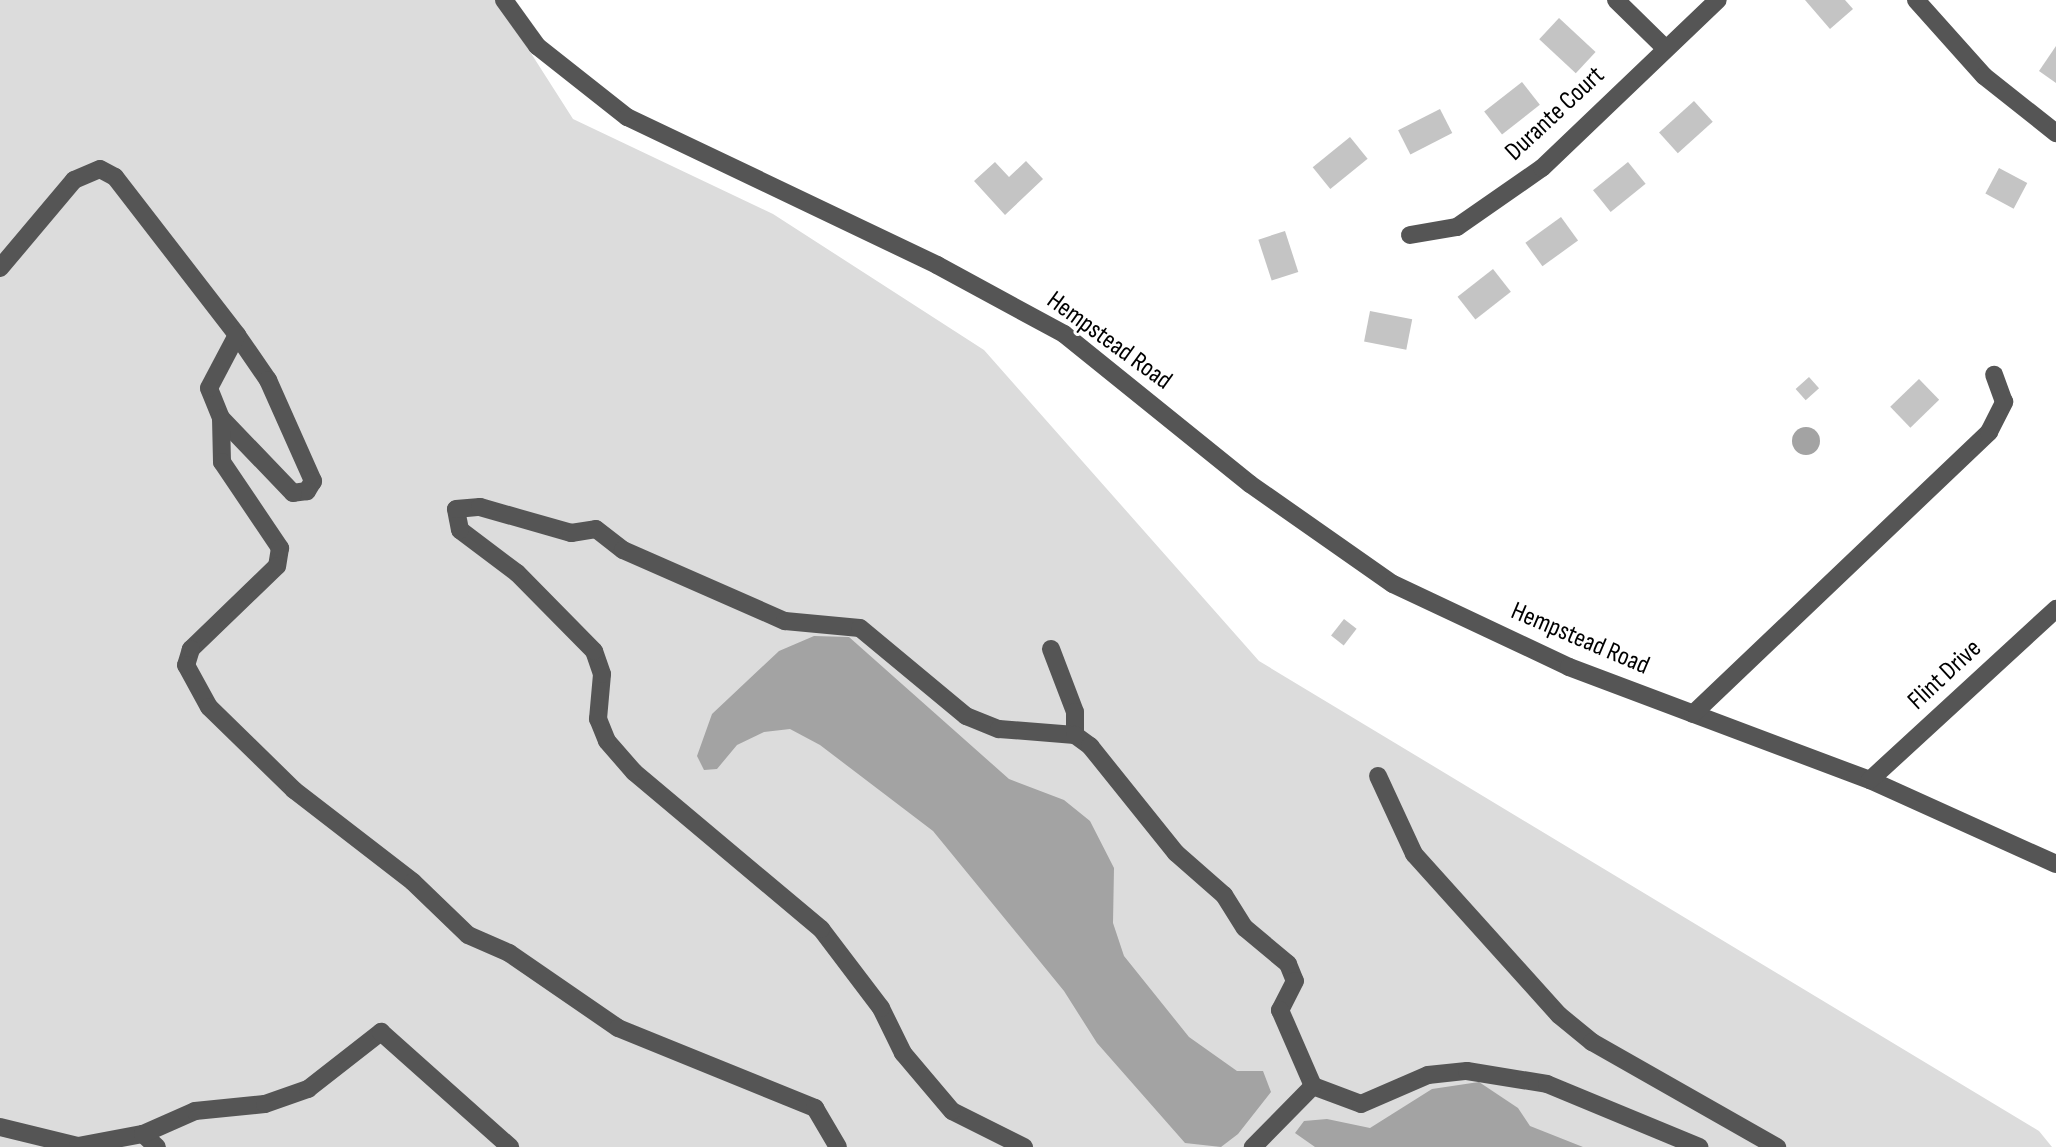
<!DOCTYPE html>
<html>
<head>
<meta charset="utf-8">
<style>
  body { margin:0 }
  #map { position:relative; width:2056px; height:1147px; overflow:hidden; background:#fff; font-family:"Sofia Sans Condensed",sans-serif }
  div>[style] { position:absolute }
  .green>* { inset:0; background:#dcdcdc }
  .water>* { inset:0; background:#a3a3a3 }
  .round { border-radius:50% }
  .building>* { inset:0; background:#c4c4c4; transform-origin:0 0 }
  .minor>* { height:18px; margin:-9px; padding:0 9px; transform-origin:9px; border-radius:9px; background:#555 }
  span { translate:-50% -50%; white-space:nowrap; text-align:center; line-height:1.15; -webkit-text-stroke:6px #fff; paint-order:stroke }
  .street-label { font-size:26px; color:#000 }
</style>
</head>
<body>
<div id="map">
  <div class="green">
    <i style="clip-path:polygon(0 0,497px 0,573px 119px,773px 214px,984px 350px,1259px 661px,2039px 1131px,2052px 1147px,0 1147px)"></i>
  </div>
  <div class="water">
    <i class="round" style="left:1792px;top:427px;width:28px;height:28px"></i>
    <i style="clip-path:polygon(814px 636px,849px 637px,1009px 779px,1064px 800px,1090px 821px,1114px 868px,1113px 923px,1124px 956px,1189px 1037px,1237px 1071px,1263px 1071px,1271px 1092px,1238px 1134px,1221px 1147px,1185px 1143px,1097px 1043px,1064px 991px,933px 831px,820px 745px,790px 729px,764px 732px,737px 745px,717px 769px,704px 770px,697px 756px,712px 714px,779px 651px)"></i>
    <i style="clip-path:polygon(1479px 1082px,1518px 1108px,1530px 1126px,1583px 1147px,1315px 1147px,1295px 1133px,1304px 1121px,1327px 1119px,1370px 1128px,1432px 1089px)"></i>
  </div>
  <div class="building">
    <i style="clip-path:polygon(1805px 0,1845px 0,1853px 9px,1830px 29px)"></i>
    <i style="left:1559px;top:18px;width:50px;height:29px;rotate:43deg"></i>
    <i style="clip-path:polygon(2056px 46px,2056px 83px,2039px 71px)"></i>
    <i style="left:1522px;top:82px;width:29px;height:48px;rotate:52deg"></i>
    <i style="left:1694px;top:101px;width:28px;height:47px;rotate:48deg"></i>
    <i style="left:1440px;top:109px;width:27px;height:47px;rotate:63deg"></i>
    <i style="left:1350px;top:137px;width:28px;height:48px;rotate:51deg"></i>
    <i style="clip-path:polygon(1026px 161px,1043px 179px,1005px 215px,974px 181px,995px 162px,1009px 177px)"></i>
    <i style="left:1628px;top:162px;width:28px;height:45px;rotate:51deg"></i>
    <i style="left:1999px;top:168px;width:32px;height:29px;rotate:28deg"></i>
    <i style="left:1561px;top:217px;width:29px;height:44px;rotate:54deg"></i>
    <i style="left:1285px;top:231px;width:43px;height:28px;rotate:72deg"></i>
    <i style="left:1493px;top:269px;width:29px;height:45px;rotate:52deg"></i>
    <i style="left:1370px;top:311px;width:43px;height:31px;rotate:11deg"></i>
    <i style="left:1809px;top:377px;width:15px;height:18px;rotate:48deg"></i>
    <i style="left:1919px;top:379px;width:29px;height:40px;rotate:46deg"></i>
    <i style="left:1344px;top:619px;width:16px;height:21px;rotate:38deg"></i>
  </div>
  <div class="minor">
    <i style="left:504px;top:0;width:57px;rotate:54.3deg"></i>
    <i style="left:537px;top:46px;width:115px;rotate:38.3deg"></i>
    <i style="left:627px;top:117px;width:344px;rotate:25.5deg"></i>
    <i style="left:937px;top:265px;width:145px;rotate:28.5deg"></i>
    <i style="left:1064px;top:334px;width:239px;rotate:38.9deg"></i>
    <i style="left:1250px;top:484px;width:174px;rotate:35deg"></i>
    <i style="left:1393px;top:584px;width:195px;rotate:25.2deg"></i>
    <i style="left:1569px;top:667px;width:322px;rotate:20.6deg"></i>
    <i style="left:1870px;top:780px;width:204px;rotate:24.3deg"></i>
    <i style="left:1616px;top:0;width:67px;rotate:44.4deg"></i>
    <i style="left:1916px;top:0;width:102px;rotate:48.2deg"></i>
    <i style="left:1984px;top:76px;width:92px;rotate:38.4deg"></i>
    <i style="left:1410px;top:235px;width:48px;rotate:-9.7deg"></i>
    <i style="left:1457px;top:227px;width:103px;rotate:-34.8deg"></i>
    <i style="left:1542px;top:168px;width:243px;rotate:-43.7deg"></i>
    <i style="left:0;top:268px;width:115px;rotate:-49.9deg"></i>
    <i style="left:74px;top:180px;width:28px;rotate:-23deg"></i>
    <i style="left:100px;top:169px;width:17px;rotate:28deg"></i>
    <i style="left:115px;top:177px;width:200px;rotate:52.3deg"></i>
    <i style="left:237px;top:335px;width:55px;rotate:55.4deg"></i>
    <i style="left:268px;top:380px;width:111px;rotate:66deg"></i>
    <i style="left:313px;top:481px;width:12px;rotate:121deg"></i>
    <i style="left:307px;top:491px;width:14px;rotate:172deg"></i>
    <i style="left:293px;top:493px;width:104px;rotate:-133.8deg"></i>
    <i style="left:221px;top:418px;width:32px;rotate:-112deg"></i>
    <i style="left:209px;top:388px;width:60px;rotate:-62.2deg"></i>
    <i style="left:221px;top:418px;width:44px;rotate:88.7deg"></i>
    <i style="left:222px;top:462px;width:104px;rotate:56deg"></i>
    <i style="left:280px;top:548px;width:18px;rotate:99deg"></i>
    <i style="left:277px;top:566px;width:120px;rotate:136deg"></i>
    <i style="left:191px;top:649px;width:17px;rotate:107deg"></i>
    <i style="left:186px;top:665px;width:48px;rotate:61.3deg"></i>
    <i style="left:209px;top:707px;width:119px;rotate:44.3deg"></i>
    <i style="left:294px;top:790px;width:150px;rotate:37.7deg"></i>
    <i style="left:413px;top:882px;width:76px;rotate:43.9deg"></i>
    <i style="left:468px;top:935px;width:45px;rotate:23.7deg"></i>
    <i style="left:509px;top:953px;width:132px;rotate:34.5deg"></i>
    <i style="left:618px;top:1028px;width:213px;rotate:22.1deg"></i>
    <i style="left:815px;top:1108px;width:45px;rotate:59.5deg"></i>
    <i style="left:1051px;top:649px;width:67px;rotate:69.1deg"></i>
    <i style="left:1075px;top:712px;width:23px;rotate:90deg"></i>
    <i style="left:1693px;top:714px;width:409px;rotate:-43.6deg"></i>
    <i style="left:1989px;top:432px;width:34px;rotate:-63deg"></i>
    <i style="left:2004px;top:402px;width:29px;rotate:-110deg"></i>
    <i style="left:1378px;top:776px;width:86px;rotate:65.2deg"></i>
    <i style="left:1414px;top:854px;width:217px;rotate:48deg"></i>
    <i style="left:1559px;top:1015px;width:43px;rotate:39.3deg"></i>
    <i style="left:1592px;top:1042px;width:213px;rotate:29.6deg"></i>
    <i style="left:1870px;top:780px;width:253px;rotate:-42.6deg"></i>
    <i style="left:1313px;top:1086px;width:51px;rotate:20.6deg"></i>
    <i style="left:1361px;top:1104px;width:73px;rotate:-23.4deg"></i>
    <i style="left:1428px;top:1075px;width:39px;rotate:-6deg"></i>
    <i style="left:1467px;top:1071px;width:81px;rotate:9.2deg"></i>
    <i style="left:1547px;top:1084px;width:165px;rotate:22.5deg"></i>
    <i style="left:0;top:1127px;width:80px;rotate:13.7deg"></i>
    <i style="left:78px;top:1146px;width:66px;rotate:-10.5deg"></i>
    <i style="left:143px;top:1134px;width:19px;rotate:43deg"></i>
    <i style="left:143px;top:1134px;width:57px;rotate:-23.9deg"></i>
    <i style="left:195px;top:1111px;width:70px;rotate:-5.7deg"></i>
    <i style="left:265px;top:1104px;width:46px;rotate:-19.2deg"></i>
    <i style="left:308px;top:1089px;width:93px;rotate:-38deg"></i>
    <i style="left:381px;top:1032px;width:173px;rotate:41.7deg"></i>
    <i style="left:1024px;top:1147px;width:80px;rotate:-153.4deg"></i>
    <i style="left:952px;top:1111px;width:76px;rotate:-130.2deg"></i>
    <i style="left:903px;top:1053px;width:50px;rotate:-116.1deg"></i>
    <i style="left:881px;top:1008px;width:99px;rotate:-127.2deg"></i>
    <i style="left:821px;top:929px;width:244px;rotate:-140deg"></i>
    <i style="left:634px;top:772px;width:41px;rotate:-131.1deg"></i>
    <i style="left:607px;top:741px;width:24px;rotate:-112deg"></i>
    <i style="left:598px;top:719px;width:45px;rotate:-84.9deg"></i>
    <i style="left:602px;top:674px;width:24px;rotate:-109deg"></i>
    <i style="left:594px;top:651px;width:110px;rotate:-134.6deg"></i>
    <i style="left:517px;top:573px;width:71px;rotate:-143deg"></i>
    <i style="left:460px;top:530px;width:21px;rotate:-101deg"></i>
    <i style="left:456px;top:509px;width:24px;rotate:-5deg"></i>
    <i style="left:480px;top:507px;width:95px;rotate:15.9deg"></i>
    <i style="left:571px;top:533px;width:25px;rotate:-9deg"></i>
    <i style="left:596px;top:529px;width:34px;rotate:38deg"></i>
    <i style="left:623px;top:550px;width:177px;rotate:23.7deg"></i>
    <i style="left:785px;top:621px;width:75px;rotate:5.3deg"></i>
    <i style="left:860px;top:628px;width:138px;rotate:39.7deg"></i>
    <i style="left:966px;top:716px;width:35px;rotate:22deg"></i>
    <i style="left:999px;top:729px;width:76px;rotate:4.5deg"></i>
    <i style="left:1075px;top:735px;width:19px;rotate:36deg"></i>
    <i style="left:1090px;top:746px;width:137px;rotate:51.2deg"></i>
    <i style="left:1176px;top:853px;width:64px;rotate:41.2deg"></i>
    <i style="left:1224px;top:895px;width:39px;rotate:58deg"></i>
    <i style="left:1245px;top:928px;width:56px;rotate:39.9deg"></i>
    <i style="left:1288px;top:964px;width:18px;rotate:68deg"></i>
    <i style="left:1295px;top:981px;width:33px;rotate:117deg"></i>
    <i style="left:1280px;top:1010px;width:83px;rotate:66.5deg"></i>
    <i style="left:1313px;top:1086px;width:86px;rotate:134.5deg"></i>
  </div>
  <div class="street-label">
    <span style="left:1555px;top:114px;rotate:-43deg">Durante Court</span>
    <span style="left:1109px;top:341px;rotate:36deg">Hempstead Road</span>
    <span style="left:1580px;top:639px;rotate:23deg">Hempstead Road</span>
    <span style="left:1945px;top:675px;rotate:-43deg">Flint Drive</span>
  </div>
</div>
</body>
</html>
